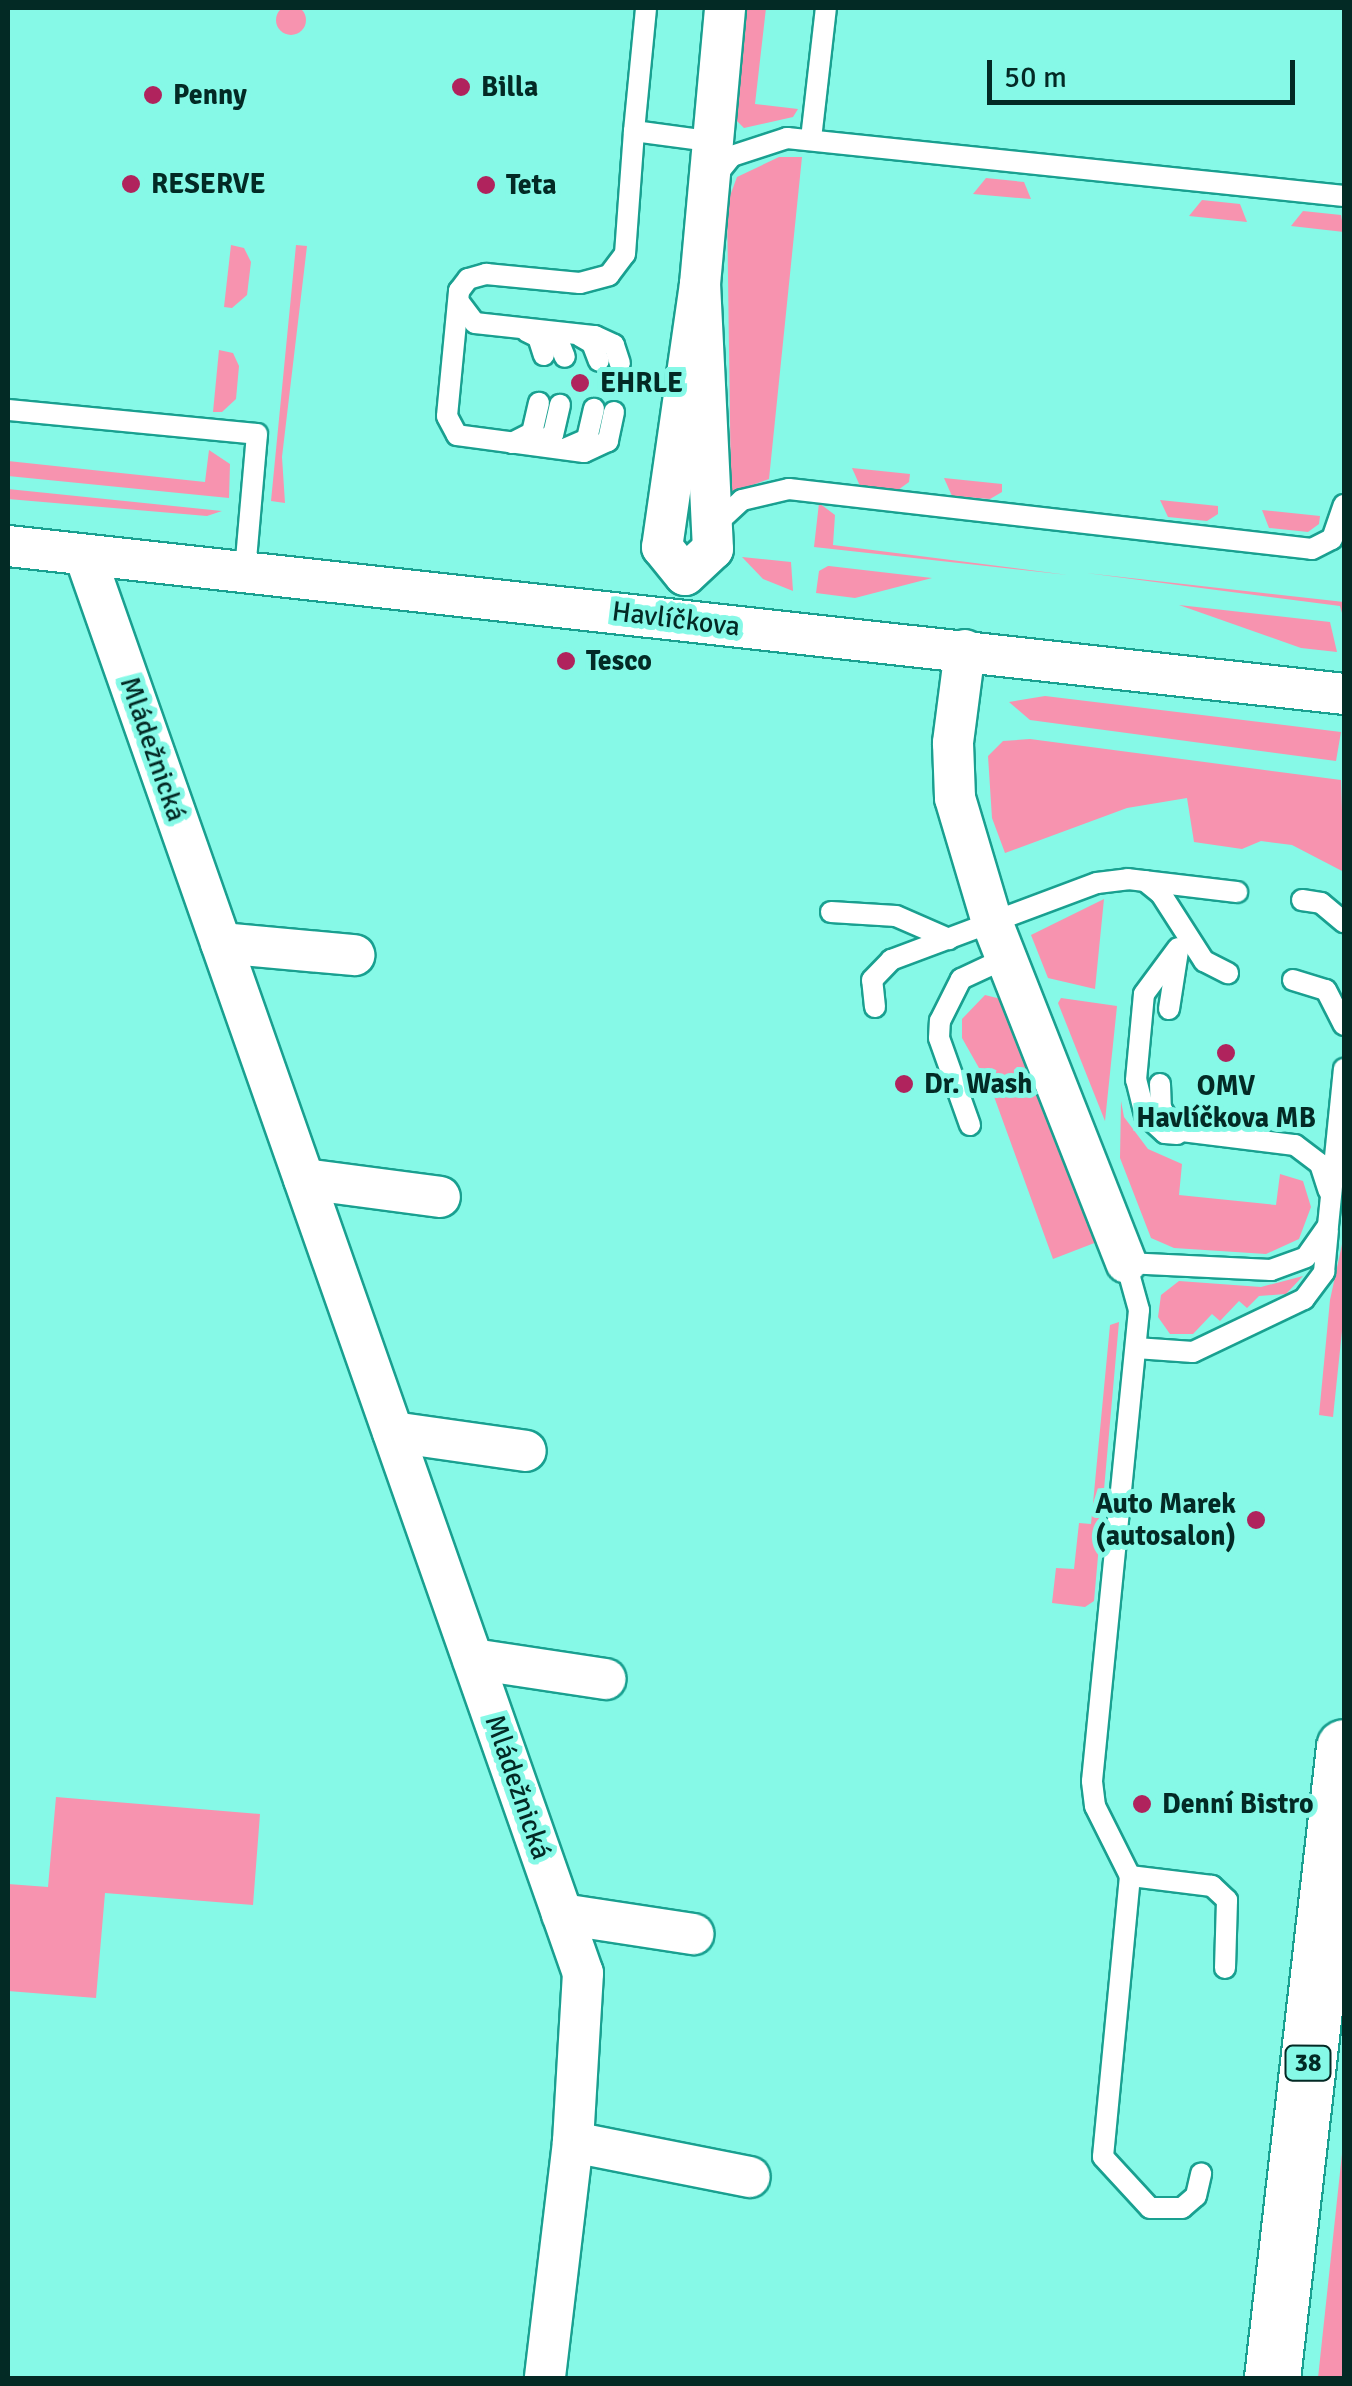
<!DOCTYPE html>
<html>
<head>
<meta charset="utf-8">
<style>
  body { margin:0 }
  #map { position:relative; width:1352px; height:2386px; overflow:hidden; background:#86f9e7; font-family:Signika,sans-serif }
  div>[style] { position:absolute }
  .green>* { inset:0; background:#f793af }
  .round { border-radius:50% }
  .roads { filter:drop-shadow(2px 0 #19a090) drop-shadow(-2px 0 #19a090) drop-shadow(0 2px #19a090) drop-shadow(0 -2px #19a090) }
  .lane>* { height:20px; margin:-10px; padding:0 10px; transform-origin:10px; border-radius:10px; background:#fff }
  .street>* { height:40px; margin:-20px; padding:0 20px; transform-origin:20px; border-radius:20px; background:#fff }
  .primary>* { height:55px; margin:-27.5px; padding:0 27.5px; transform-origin:27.5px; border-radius:27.5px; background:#fff }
  .dots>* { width:28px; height:28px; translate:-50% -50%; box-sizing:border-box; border:5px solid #86f9e7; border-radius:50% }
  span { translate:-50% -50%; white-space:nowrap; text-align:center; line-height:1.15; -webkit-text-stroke:10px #86f9e7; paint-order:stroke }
  .shield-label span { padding:2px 8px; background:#86f9e7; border:2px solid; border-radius:8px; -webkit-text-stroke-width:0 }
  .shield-label { font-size:25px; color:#032a25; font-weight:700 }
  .poi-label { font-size:28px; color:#032a25; font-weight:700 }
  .left { translate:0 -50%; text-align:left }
  .right { translate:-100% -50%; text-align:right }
  .street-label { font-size:28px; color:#032a25 }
  .frame { position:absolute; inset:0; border:10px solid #032a25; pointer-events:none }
  .scale { position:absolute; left:987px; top:60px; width:308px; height:45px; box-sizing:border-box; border:5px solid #032a25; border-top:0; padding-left:12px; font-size:30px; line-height:35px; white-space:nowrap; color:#032a25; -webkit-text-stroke:8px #86f9e7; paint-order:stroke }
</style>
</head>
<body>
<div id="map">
  <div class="green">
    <i class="round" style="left:276px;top:5px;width:30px;height:30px"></i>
    <i style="clip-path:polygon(745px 8px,766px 8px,755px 104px,798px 109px,793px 117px,744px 128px,733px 117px)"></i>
    <i style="clip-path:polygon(779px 157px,802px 157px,769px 479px,731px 493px,727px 204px,737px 177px)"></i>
    <i style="clip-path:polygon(986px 178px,1024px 182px,1031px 199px,973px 194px)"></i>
    <i style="clip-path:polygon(1202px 200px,1240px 204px,1247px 222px,1189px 216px)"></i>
    <i style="clip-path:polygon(1303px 211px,1341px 215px,1344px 232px,1291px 226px)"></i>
    <i style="clip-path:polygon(231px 245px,244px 248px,251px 262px,247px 295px,232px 308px,224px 307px)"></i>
    <i style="clip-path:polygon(296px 245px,307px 246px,282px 457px,285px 503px,271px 501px)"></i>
    <i style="clip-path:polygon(219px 350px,233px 353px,239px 366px,236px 399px,222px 412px,213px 412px)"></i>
    <i style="clip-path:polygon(209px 450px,230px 464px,229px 498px,8px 476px,8px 461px,205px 482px)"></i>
    <i style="clip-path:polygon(852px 468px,910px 474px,909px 482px,898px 490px,860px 486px)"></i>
    <i style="clip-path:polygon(944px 478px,1002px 484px,1002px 492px,990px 499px,952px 496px)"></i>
    <i style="clip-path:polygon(8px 489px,222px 511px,207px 516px,8px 499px)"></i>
    <i style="clip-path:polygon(1160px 500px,1218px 506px,1218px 514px,1207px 521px,1168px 517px)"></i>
    <i style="clip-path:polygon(819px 503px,835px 515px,833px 545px,1068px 575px,814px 547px)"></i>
    <i style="clip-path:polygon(1262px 510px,1320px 516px,1319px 524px,1308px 532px,1269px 528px)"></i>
    <i style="clip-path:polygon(742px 557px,791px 562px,793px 591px,763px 579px)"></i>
    <i style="clip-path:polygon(828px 566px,829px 566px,932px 578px,855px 598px,816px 593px,819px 571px)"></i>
    <i style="clip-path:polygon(1086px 573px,1344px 602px,1344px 620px,1340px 606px)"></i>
    <i style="clip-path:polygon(1179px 605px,1330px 622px,1337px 652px,1301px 648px)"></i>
    <i style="clip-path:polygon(1045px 696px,1341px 732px,1336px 761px,1030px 720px,1009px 702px)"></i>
    <i style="clip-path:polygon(1030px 739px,1341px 780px,1344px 872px,1292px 845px,1261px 841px,1242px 849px,1194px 842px,1187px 798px,1127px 808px,1005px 853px,992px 818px,988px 756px,1003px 741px)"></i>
    <i style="clip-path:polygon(1104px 899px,1095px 989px,1048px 978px,1031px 935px)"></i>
    <i style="clip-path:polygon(985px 995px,1001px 999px,1097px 1242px,1053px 1259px,992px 1091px,962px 1038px,962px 1019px)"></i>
    <i style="clip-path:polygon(1061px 998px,1117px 1006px,1105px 1121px,1058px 1003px)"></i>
    <i style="clip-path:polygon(1121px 1101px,1124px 1117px,1148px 1149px,1182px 1164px,1179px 1195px,1276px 1205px,1280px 1174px,1303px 1181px,1311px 1207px,1299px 1239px,1266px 1254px,1174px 1248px,1151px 1238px,1120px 1158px)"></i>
    <i style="clip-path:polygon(1344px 1235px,1344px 1312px,1333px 1417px,1319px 1415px,1330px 1300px)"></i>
    <i style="clip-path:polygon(1303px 1276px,1286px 1294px,1259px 1296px,1247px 1308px,1239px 1301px,1220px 1321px,1212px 1314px,1193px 1334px,1170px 1334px,1158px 1317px,1161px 1295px,1179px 1281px,1261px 1287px)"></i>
    <i style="clip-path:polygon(1119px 1322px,1094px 1601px,1085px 1607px,1052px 1603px,1056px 1568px,1074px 1569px,1079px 1523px,1091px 1524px,1110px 1325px)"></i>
    <i style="clip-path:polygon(56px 1797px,260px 1814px,253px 1905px,105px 1893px,96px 1998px,8px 1991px,8px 1884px,48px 1887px)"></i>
    <i style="clip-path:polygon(1344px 2135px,1344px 2378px,1318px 2378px)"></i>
  </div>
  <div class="roads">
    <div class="lane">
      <i style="left:634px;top:131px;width:124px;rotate:-84.4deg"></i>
      <i style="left:811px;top:139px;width:132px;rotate:-83.5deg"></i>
      <i style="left:714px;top:178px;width:28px;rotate:-51deg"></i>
      <i style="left:732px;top:156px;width:58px;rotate:-18.1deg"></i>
      <i style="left:787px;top:138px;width:560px;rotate:5.94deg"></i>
      <i style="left:459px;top:302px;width:26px;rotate:53deg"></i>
      <i style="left:475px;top:323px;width:121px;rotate:6.2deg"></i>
      <i style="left:595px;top:336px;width:21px;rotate:25deg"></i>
      <i style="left:614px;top:345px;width:19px;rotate:72deg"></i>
      <i style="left:526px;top:331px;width:13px;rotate:27deg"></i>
      <i style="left:538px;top:337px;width:19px;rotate:72deg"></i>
      <i style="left:542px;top:331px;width:18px;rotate:29deg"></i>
      <i style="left:558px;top:340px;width:18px;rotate:68deg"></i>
      <i style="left:580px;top:336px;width:14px;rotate:30deg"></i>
      <i style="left:592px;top:343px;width:19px;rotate:69deg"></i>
      <i style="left:8px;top:410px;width:250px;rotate:5.5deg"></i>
      <i style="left:257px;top:434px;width:137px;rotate:95deg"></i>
      <i style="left:614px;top:412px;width:30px;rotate:102deg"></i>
      <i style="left:608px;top:441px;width:26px;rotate:155deg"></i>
      <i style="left:584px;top:452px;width:128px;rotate:-172.4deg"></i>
      <i style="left:457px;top:435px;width:21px;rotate:-118deg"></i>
      <i style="left:447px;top:416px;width:126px;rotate:-84.5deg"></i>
      <i style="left:459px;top:291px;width:15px;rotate:-53deg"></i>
      <i style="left:468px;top:279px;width:19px;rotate:-16deg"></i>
      <i style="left:486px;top:274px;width:94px;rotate:5.5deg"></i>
      <i style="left:580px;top:283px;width:30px;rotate:-15deg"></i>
      <i style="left:609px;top:275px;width:26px;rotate:-53deg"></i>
      <i style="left:625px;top:254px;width:123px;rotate:-85.8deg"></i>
      <i style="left:634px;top:131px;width:76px;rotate:7.6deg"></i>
      <i style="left:512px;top:443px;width:22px;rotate:-27deg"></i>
      <i style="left:532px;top:433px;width:31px;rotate:-77deg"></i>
      <i style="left:533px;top:445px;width:22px;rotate:-27deg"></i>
      <i style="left:553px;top:435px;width:31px;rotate:-77deg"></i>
      <i style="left:567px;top:448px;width:22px;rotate:-24deg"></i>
      <i style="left:587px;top:439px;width:31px;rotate:-77deg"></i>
      <i style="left:714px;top:526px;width:38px;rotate:-43deg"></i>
      <i style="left:742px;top:500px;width:48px;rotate:-13.2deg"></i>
      <i style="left:789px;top:489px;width:526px;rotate:6.54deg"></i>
      <i style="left:1312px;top:549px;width:22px;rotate:-27deg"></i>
      <i style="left:1332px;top:539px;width:36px;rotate:-71deg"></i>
      <i style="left:1145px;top:881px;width:21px;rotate:39deg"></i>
      <i style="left:1161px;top:894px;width:80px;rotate:57.3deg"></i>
      <i style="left:1204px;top:961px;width:27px;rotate:27deg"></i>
      <i style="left:1302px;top:900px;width:19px;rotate:9deg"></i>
      <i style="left:1321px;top:903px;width:30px;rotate:40deg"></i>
      <i style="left:831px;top:912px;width:65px;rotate:3.5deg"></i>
      <i style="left:896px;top:916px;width:58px;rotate:23.5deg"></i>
      <i style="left:1293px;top:980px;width:34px;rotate:17deg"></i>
      <i style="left:1326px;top:990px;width:39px;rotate:63deg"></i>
      <i style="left:875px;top:1007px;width:27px;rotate:-96deg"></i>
      <i style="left:872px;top:980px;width:28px;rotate:-46deg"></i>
      <i style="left:891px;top:960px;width:220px;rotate:-20.5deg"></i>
      <i style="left:1097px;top:883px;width:31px;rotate:-7deg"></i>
      <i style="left:1128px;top:879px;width:110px;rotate:6.8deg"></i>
      <i style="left:1169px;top:1009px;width:59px;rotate:-81.2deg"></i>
      <i style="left:1160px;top:1084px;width:24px;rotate:88deg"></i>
      <i style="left:1161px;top:1108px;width:26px;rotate:59deg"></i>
      <i style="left:1174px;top:1130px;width:122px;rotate:7.1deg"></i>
      <i style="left:1295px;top:1145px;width:31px;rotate:37deg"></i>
      <i style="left:1320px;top:1164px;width:28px;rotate:72deg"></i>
      <i style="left:970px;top:1125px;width:92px;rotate:-109.6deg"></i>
      <i style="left:939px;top:1038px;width:17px;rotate:-87deg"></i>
      <i style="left:940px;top:1021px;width:47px;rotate:-63.4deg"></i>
      <i style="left:961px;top:979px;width:50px;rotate:-25deg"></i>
      <i style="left:1177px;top:1134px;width:12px;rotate:-175deg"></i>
      <i style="left:1165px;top:1133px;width:27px;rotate:-138deg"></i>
      <i style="left:1145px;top:1115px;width:36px;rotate:-104deg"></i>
      <i style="left:1136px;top:1080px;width:86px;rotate:-84.7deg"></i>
      <i style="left:1144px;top:994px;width:57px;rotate:-53.5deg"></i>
      <i style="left:1136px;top:1348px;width:57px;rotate:4deg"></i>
      <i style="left:1193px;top:1352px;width:123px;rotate:-25.5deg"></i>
      <i style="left:1304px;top:1299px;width:34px;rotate:-53deg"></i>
      <i style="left:1324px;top:1272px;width:42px;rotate:-84.6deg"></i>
      <i style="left:1130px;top:1876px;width:282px;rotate:95.5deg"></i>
      <i style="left:1103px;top:2157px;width:69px;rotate:47.3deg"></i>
      <i style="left:1150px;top:2208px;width:32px"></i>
      <i style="left:1182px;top:2208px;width:18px;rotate:-41deg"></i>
      <i style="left:1196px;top:2196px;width:23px;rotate:-77deg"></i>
      <i style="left:1225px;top:1968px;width:68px;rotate:-88.3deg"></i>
      <i style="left:1227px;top:1900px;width:21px;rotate:-137deg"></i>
      <i style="left:1212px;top:1886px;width:83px;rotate:-173deg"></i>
      <i style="left:1130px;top:1876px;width:78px;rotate:-116.6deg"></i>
      <i style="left:1095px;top:1806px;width:25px;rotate:-97deg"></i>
      <i style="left:1092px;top:1781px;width:473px;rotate:-84.3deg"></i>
      <i style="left:1139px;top:1310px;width:49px;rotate:-105.5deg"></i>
      <i style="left:1126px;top:1263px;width:145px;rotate:2.8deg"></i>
      <i style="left:1271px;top:1270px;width:37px;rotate:-20deg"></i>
      <i style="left:1306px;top:1257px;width:38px;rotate:-55deg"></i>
      <i style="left:1328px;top:1226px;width:158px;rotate:-84.2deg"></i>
    </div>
    <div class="street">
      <i style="left:700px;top:284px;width:266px;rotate:98.2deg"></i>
      <i style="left:662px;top:547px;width:36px;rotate:51deg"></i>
      <i style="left:685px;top:575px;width:38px;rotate:-43deg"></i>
      <i style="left:713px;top:549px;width:265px;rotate:-92.8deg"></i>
      <i style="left:700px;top:284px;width:277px;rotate:-84.8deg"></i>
      <i style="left:8px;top:546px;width:1344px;rotate:6.32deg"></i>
      <i style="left:85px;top:556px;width:1502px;rotate:70.64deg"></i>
      <i style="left:583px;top:1973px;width:169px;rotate:93.4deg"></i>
      <i style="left:573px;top:2142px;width:238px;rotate:96.8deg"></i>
      <i style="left:965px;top:650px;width:94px;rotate:97.4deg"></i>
      <i style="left:953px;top:743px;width:55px;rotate:87.9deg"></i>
      <i style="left:955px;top:798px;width:129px;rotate:73.4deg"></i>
      <i style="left:992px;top:922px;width:366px;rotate:68.5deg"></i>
      <i style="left:221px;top:943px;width:134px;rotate:5.2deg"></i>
      <i style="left:304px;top:1179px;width:137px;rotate:7.5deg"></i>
      <i style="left:393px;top:1432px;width:134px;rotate:8.1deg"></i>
      <i style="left:473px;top:1659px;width:134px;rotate:8.6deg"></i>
      <i style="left:562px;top:1914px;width:133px;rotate:8.7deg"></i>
      <i style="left:573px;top:2142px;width:180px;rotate:11.2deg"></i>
    </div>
    <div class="primary">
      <i style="left:1272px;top:2378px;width:635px;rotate:-83.49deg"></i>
    </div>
  </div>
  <div class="dots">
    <i style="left:461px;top:87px;background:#b0235d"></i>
    <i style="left:153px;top:95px;background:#b0235d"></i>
    <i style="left:131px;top:184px;background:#b0235d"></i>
    <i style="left:486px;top:185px;background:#b0235d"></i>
    <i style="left:580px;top:383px;background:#b0235d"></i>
    <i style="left:566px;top:661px;background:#b0235d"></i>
    <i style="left:1226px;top:1053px;background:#b0235d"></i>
    <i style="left:904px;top:1084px;background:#b0235d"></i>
    <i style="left:1256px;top:1520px;background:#b0235d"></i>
    <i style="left:1142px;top:1804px;background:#b0235d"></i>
  </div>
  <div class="shield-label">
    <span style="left:1308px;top:2063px">38</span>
  </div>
  <div class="poi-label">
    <span class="left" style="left:481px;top:87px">Billa</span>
    <span class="left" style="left:173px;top:95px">Penny</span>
    <span class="left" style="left:151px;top:184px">RESERVE</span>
    <span class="left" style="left:506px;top:185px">Teta</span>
    <span class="left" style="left:600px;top:383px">EHRLE</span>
    <span class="left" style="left:586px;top:661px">Tesco</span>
    <span class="left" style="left:924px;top:1084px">Dr. Wash</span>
    <span style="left:1226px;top:1102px">OMV<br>Havlíčkova MB</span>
    <span class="right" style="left:1236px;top:1520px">Auto Marek<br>(autosalon)</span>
    <span class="left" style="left:1162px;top:1804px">Denní Bistro</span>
  </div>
  <div class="street-label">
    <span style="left:676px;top:619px;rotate:7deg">Havlíčkova</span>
    <span style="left:153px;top:749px;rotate:71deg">Mládežnická</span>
    <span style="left:518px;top:1787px;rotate:71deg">Mládežnická</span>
  </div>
  <div class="frame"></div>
  <div class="scale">50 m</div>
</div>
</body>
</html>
